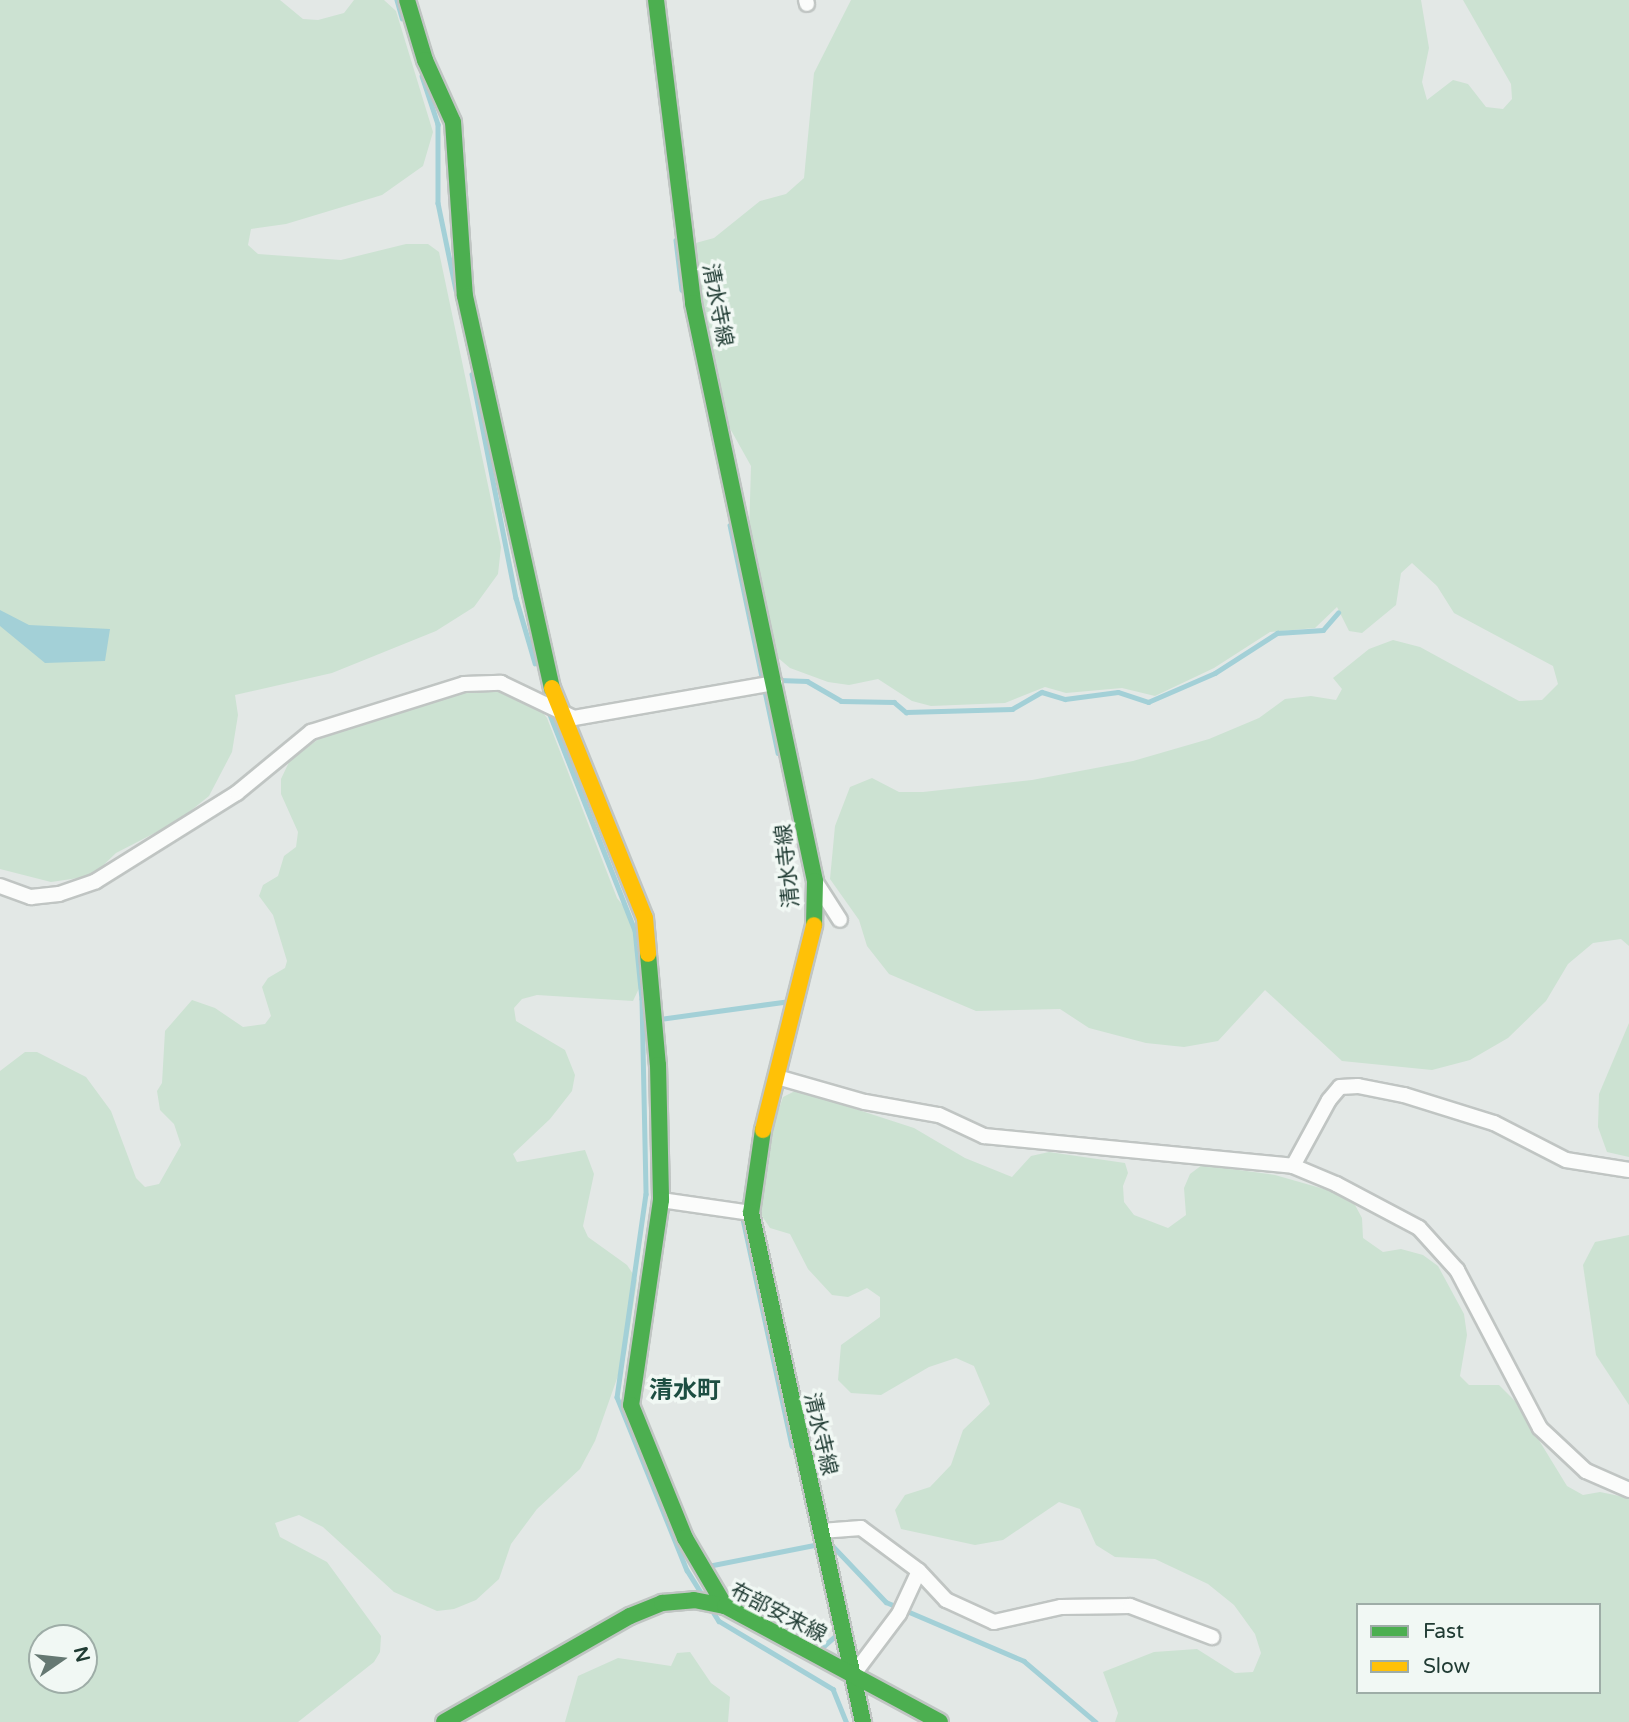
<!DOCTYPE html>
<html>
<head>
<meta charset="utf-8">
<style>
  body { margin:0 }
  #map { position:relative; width:1629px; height:1722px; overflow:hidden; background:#e3e8e6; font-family:"Varela Round","Noto Sans JP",sans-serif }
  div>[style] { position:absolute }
  .green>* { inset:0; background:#cce2d2 }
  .water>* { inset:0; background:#a3d0d7 }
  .stream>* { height:4.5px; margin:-2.25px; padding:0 2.25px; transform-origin:2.25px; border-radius:2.25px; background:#a3d0d7 }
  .roads { filter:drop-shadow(2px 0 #c0c5c3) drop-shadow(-2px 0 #c0c5c3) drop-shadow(0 2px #c0c5c3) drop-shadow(0 -2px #c0c5c3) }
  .street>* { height:14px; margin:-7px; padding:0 7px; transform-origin:7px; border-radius:7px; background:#fbfcfb }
  .fast>* { height:16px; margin:-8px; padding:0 8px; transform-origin:8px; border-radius:8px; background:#4caf50 }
  .slow>* { height:16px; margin:-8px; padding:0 8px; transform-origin:8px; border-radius:8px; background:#ffc107 }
  span { translate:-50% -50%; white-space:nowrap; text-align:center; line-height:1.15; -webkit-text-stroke:7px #f1f8f4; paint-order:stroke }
  .street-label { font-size:21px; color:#213c34 }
  .quarter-label { font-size:24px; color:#1d4e42; font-weight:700 }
  .legend { position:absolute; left:1356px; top:1603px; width:245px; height:91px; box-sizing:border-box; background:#f1f8f4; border:2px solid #9eada7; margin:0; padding:9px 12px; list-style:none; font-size:21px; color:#213c34 }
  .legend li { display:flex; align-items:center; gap:14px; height:35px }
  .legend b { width:35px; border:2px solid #9eada7 }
  .north { position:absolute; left:28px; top:1624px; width:70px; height:70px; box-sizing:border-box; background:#f1f8f4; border:2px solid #9eada7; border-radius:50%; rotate:76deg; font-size:19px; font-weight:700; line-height:28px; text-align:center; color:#213c34 }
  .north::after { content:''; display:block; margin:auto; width:24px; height:32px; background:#657872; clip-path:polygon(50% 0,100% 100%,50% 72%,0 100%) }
</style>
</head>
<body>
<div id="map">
  <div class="green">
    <i style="clip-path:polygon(0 0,280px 0,303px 19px,318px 20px,344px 13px,354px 0,384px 0,396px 11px,433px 132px,423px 166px,382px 195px,286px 224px,251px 229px,248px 245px,258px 254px,341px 260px,406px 244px,428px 244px,439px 252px,501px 547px,498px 574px,474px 607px,436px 631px,332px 673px,235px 695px,238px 715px,232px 752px,209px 796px,178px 821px,116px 853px,92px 876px,51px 882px,0 869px)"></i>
    <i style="clip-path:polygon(851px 0,1421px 0,1429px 48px,1422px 82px,1427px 100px,1453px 80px,1468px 84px,1486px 107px,1503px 109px,1512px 99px,1511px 84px,1463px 0,1629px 0,1629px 946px,1621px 939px,1593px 943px,1568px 964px,1546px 1001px,1508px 1038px,1470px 1060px,1432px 1070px,1342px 1061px,1265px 990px,1218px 1041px,1184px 1047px,1146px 1043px,1089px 1028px,1060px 1009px,976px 1011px,889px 974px,867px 946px,859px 920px,830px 879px,835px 826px,850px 787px,872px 778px,899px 792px,923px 792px,1032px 780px,1133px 761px,1209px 739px,1259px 718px,1285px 699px,1311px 696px,1336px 700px,1342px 689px,1333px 678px,1369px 649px,1393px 640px,1420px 647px,1519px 701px,1542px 700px,1558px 684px,1553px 666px,1454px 613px,1437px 586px,1412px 563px,1401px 573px,1396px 605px,1362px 633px,1349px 631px,1337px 607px,1315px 628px,1270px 632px,1214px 668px,1155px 696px,1122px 688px,1066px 693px,1045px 687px,1005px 703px,931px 706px,912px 701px,878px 679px,849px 685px,828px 682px,790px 668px,777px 657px,749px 535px,751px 466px,727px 423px,697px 287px,692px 244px,714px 238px,760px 201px,786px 194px,804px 178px,814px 73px)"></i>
    <i style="clip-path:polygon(evenodd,500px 686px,538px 706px,547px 718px,617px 898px,632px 917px,641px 950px,643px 980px,633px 1001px,537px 995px,522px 999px,514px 1008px,516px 1021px,565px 1050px,575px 1075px,572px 1091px,550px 1119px,513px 1154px,517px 1162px,585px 1150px,594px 1174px,583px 1226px,588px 1237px,627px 1265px,637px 1280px,626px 1353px,595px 1441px,580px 1469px,537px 1509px,511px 1544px,499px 1579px,476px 1600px,454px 1609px,437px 1611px,394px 1592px,323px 1527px,299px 1515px,275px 1523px,280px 1537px,327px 1562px,381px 1636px,380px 1652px,374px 1662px,298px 1722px,0 1722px,0 1071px,25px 1052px,37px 1052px,86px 1077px,111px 1111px,136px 1178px,145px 1187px,159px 1184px,181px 1145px,174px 1124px,160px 1110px,157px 1091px,162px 1083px,165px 1031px,192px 1000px,215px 1008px,243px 1027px,265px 1024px,271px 1016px,262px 987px,268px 978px,285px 968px,287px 961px,273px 915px,259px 896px,263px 885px,278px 876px,284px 856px,296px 847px,298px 832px,281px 794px,281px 779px,290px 760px,331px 730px,461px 689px,500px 686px,42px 1638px,84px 1638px,84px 1680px,42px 1680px,42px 1638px)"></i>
    <i style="clip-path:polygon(1629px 1023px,1629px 1157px,1607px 1152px,1598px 1127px,1599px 1094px)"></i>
    <i style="clip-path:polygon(evenodd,797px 1090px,914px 1128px,965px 1158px,1012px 1177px,1031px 1156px,1049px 1152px,1125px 1163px,1128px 1173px,1123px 1186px,1124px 1202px,1134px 1215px,1168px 1228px,1186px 1215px,1184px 1188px,1190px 1174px,1202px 1165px,1275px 1175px,1331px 1191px,1355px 1205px,1362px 1218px,1363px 1238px,1383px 1252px,1401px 1249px,1423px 1255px,1438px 1266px,1464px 1314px,1467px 1335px,1460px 1376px,1469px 1385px,1499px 1385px,1515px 1401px,1567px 1486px,1583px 1495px,1600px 1492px,1629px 1498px,1629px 1722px,1115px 1722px,1118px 1713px,1103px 1672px,1154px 1652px,1197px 1649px,1235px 1673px,1253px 1672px,1261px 1653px,1255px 1634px,1234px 1605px,1208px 1584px,1155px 1559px,1115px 1557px,1096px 1545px,1080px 1509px,1059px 1502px,1003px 1540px,975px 1545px,901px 1529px,895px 1510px,905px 1495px,930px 1487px,951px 1465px,963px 1430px,990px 1404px,974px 1366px,956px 1358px,929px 1367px,881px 1395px,851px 1393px,838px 1380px,841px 1345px,880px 1317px,880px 1297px,867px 1288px,848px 1297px,832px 1295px,808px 1269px,790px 1234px,770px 1228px,760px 1213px,775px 1120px,783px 1097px,797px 1090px,1358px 1605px,1599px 1605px,1599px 1692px,1358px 1692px,1358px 1605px)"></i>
    <i style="clip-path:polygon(1629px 1235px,1629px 1405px,1596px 1355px,1583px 1265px,1595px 1242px)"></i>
    <i style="clip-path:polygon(690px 1652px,711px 1683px,730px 1697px,728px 1722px,565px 1722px,578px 1676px,618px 1658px,671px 1666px,677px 1653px)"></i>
  </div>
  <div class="water">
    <i style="clip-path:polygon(0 610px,29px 625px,110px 629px,105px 661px,45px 663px,0 626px)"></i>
  </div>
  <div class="stream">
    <i style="left:397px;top:0;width:19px;rotate:74deg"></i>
    <i style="left:422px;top:76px;width:51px;rotate:71.6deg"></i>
    <i style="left:438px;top:124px;width:79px;rotate:90deg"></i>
    <i style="left:438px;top:203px;width:89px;rotate:78.3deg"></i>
    <i style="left:676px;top:240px;width:50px;rotate:83.2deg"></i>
    <i style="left:472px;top:374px;width:228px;rotate:78.9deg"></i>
    <i style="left:516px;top:598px;width:68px;rotate:73.7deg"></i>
    <i style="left:730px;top:525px;width:233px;rotate:78.1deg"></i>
    <i style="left:779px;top:680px;width:28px;rotate:2deg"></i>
    <i style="left:807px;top:681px;width:39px;rotate:30deg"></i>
    <i style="left:841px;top:701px;width:53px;rotate:1.1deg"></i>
    <i style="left:894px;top:702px;width:16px;rotate:40deg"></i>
    <i style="left:906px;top:712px;width:106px;rotate:-1.6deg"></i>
    <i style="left:1012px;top:709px;width:34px;rotate:-30deg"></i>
    <i style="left:1042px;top:692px;width:24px;rotate:17deg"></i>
    <i style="left:1065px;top:699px;width:53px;rotate:-7.5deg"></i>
    <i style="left:1118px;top:692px;width:32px;rotate:18deg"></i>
    <i style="left:1148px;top:702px;width:73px;rotate:-23.4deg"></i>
    <i style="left:1215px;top:673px;width:74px;rotate:-32.8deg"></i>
    <i style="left:1277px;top:633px;width:46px;rotate:-3.7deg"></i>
    <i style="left:1323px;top:630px;width:23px;rotate:-49deg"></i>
    <i style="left:549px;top:712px;width:234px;rotate:68.5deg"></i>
    <i style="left:635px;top:930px;width:69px;rotate:84.2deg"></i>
    <i style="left:642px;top:999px;width:195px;rotate:88.8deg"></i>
    <i style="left:646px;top:1194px;width:205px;rotate:98.1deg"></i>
    <i style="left:617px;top:1397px;width:187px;rotate:68deg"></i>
    <i style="left:687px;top:1570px;width:28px;rotate:58deg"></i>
    <i style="left:660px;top:1019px;width:131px;rotate:-7.9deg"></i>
    <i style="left:743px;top:1219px;width:232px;rotate:77.8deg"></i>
    <i style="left:831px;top:1544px;width:80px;rotate:46.5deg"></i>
    <i style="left:886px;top:1602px;width:150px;rotate:23.1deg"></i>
    <i style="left:1024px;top:1661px;width:94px;rotate:40.3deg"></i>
    <i style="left:708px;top:1566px;width:113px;rotate:-11.2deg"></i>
    <i style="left:712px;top:1610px;width:13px;rotate:58deg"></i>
    <i style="left:719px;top:1621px;width:133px;rotate:30.8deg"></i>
    <i style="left:833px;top:1689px;width:35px;rotate:68deg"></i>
    <i style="left:824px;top:1646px;width:15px;rotate:-42deg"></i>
  </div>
  <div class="roads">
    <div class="street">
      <i style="left:806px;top:0;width:4px;rotate:76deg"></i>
      <i style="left:815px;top:881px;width:46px;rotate:57.3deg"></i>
      <i style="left:0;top:886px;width:33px;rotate:20deg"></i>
      <i style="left:31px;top:897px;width:28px;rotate:-6deg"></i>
      <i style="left:59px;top:894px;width:39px;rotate:-19deg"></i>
      <i style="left:96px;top:881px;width:166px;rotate:-32deg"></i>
      <i style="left:237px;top:793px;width:96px;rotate:-39.5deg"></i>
      <i style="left:311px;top:732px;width:160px;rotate:-17.4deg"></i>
      <i style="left:464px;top:684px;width:37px;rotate:-2deg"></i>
      <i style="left:501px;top:683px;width:81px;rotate:25.6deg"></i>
      <i style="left:574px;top:718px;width:204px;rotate:-9.9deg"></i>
      <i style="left:777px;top:1077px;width:91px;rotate:15.9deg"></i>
      <i style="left:865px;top:1102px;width:75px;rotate:10deg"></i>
      <i style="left:939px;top:1115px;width:50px;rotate:25deg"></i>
      <i style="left:984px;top:1136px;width:310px;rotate:5.5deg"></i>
      <i style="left:1293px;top:1166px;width:47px;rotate:22.7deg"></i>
      <i style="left:1336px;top:1184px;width:94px;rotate:27.9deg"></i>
      <i style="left:1419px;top:1228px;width:57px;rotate:47.9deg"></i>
      <i style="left:1457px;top:1270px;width:178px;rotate:62.3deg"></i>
      <i style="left:1540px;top:1428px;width:63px;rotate:43.1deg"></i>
      <i style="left:1586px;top:1471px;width:47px;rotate:23.8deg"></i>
      <i style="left:1293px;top:1166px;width:75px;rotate:-61.4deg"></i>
      <i style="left:1329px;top:1100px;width:17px;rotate:-50deg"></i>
      <i style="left:1340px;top:1087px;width:18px;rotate:-3deg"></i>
      <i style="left:1358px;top:1086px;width:47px;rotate:11.1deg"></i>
      <i style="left:1404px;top:1095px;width:94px;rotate:17.3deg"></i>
      <i style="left:1494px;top:1123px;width:81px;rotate:27.2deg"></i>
      <i style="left:1566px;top:1160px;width:64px;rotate:9deg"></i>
      <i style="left:661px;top:1200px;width:91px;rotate:8.2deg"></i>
      <i style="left:821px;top:1531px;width:40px;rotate:-4.3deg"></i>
      <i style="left:861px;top:1528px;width:72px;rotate:36.6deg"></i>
      <i style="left:919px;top:1571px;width:40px;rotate:47deg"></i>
      <i style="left:946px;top:1600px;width:53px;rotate:24.6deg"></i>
      <i style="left:994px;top:1622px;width:69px;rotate:-12.6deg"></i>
      <i style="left:1061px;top:1607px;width:69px;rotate:-0.8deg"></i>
      <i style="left:1130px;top:1606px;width:88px;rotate:20.7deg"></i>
      <i style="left:853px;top:1675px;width:76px;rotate:-53deg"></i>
      <i style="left:899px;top:1614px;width:47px;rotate:-65.1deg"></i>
    </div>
    <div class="fast">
      <i style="left:407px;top:0;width:63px;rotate:73.3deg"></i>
      <i style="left:425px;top:60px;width:68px;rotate:65.7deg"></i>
      <i style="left:453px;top:122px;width:174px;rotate:86.1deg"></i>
      <i style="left:465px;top:296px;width:402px;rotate:77.5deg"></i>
      <i style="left:656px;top:0;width:305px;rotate:83deg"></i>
      <i style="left:693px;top:303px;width:591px;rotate:78.08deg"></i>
      <i style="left:815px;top:881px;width:44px;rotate:91.3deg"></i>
      <i style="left:648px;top:954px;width:111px;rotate:84.9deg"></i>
      <i style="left:658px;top:1065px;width:135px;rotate:88.7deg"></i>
      <i style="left:661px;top:1200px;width:207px;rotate:98.3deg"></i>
      <i style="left:631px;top:1405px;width:144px;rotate:67.9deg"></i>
      <i style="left:685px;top:1538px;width:79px;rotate:59.5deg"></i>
      <i style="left:763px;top:1130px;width:84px;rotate:98.2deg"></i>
      <i style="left:751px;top:1213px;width:521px;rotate:77.59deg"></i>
      <i style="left:444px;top:1722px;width:214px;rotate:-29.7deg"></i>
      <i style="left:630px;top:1616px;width:35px;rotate:-22deg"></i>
      <i style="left:662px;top:1603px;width:32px;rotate:-5deg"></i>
      <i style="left:694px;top:1600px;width:32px;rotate:11deg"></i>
      <i style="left:725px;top:1606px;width:244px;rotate:28.3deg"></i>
    </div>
    <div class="slow">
      <i style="left:552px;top:688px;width:248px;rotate:68deg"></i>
      <i style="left:645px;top:918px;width:36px;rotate:85deg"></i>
      <i style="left:763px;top:1130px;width:211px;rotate:-76deg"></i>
    </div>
  </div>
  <div class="street-label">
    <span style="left:717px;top:305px;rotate:79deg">清水寺線</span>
    <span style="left:788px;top:866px;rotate:-96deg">清水寺線</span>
    <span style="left:820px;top:1434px;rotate:77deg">清水寺線</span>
    <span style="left:778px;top:1613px;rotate:27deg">布部安来線</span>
  </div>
  <div class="quarter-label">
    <span style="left:685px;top:1391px">清水町</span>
  </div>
  <ul class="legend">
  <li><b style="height:9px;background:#4caf50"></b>Fast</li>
  <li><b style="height:9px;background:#ffc107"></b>Slow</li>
  </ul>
  <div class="north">N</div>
</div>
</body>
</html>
